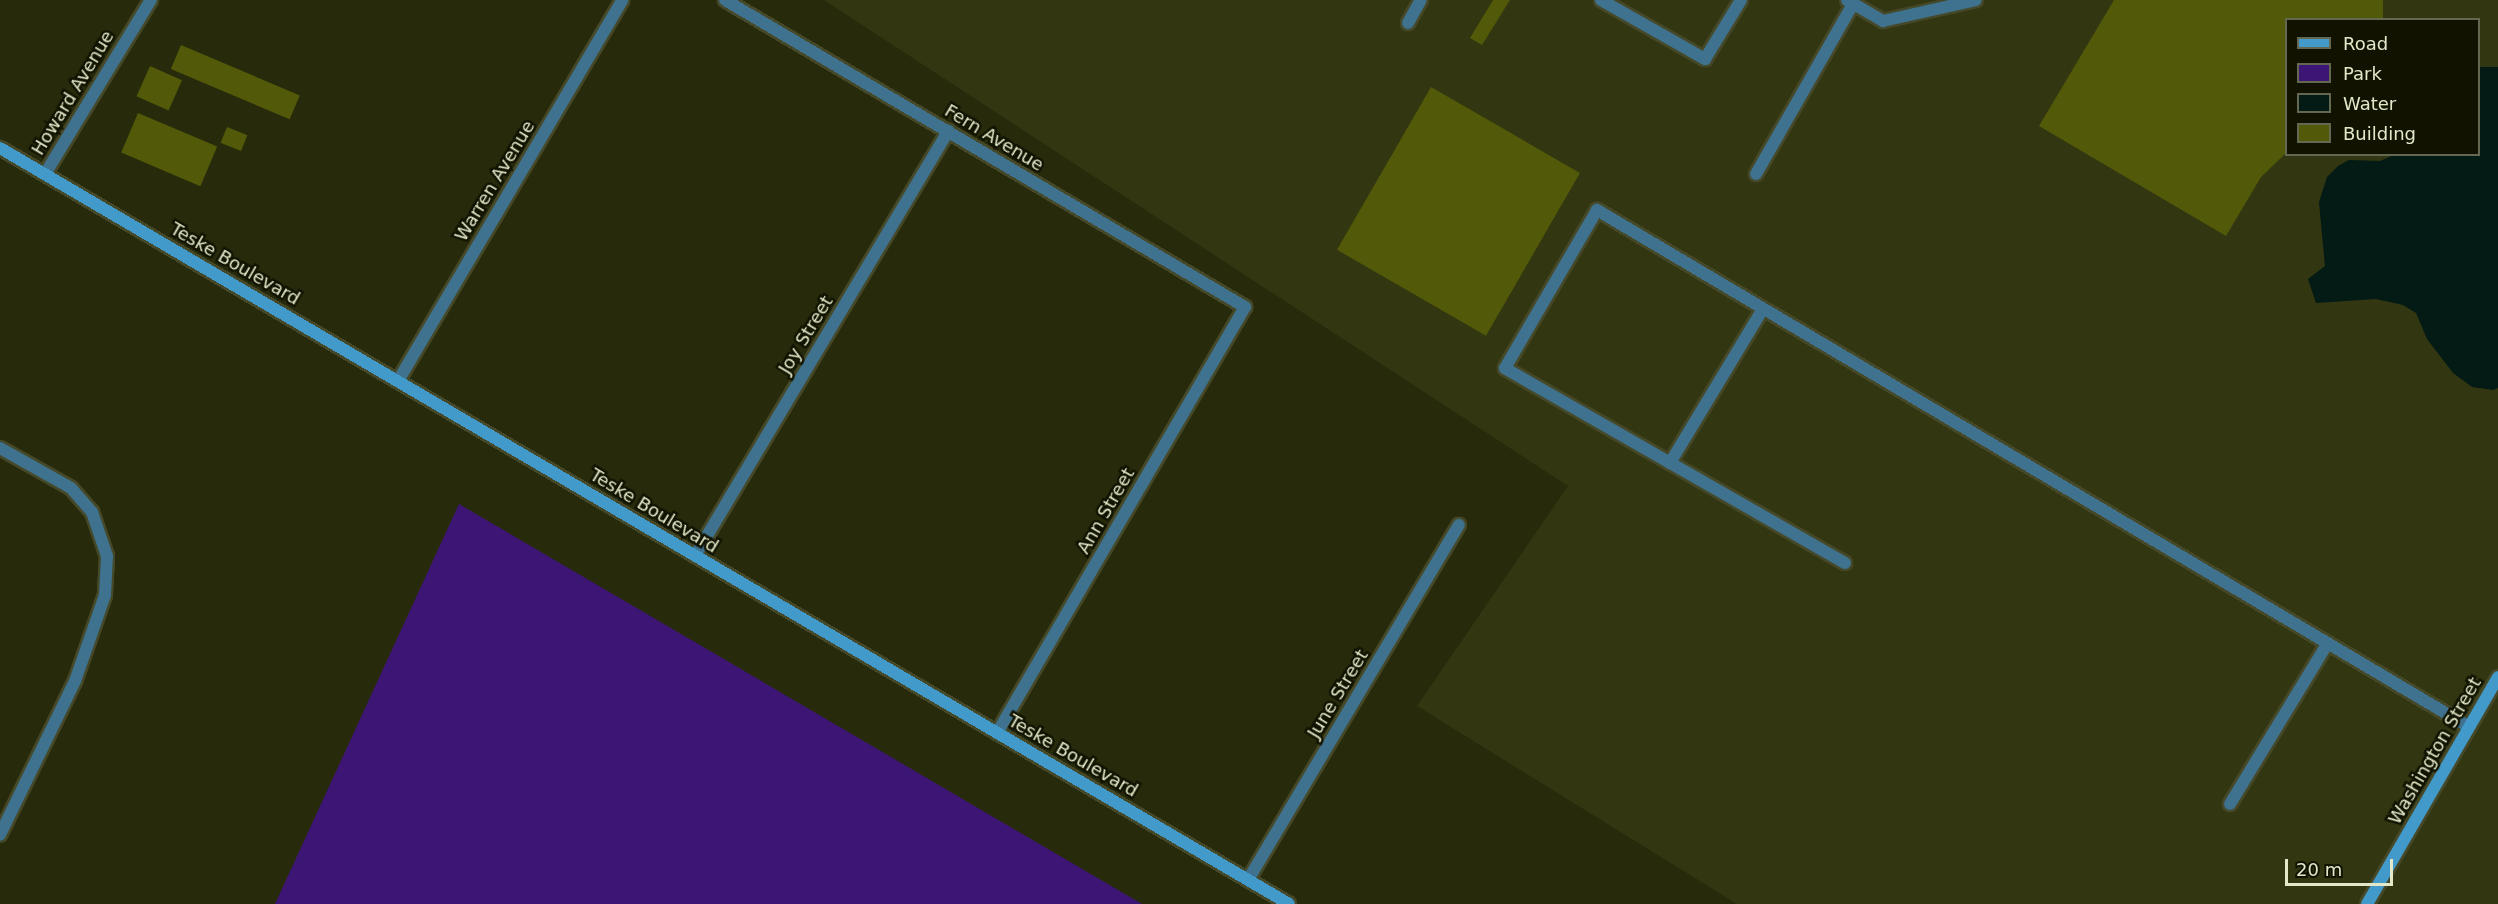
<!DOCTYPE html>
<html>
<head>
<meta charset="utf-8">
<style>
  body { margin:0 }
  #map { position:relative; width:2498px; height:904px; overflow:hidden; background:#282b0b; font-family:"DejaVu Sans",sans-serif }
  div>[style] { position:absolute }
  .built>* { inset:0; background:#323611 }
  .green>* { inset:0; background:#3d1675 }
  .water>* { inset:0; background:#031a15 }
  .building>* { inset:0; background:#525909; transform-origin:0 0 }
  .roads { filter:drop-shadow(2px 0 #464929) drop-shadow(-2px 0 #464929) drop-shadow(0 2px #464929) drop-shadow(0 -2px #464929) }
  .lane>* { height:12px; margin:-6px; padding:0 6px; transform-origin:6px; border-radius:6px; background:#3e728f }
  .street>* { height:12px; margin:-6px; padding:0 6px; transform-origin:6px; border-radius:6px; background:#3e728f }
  .secondary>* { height:12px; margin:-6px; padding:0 6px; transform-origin:6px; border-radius:6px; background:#429aca }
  span { translate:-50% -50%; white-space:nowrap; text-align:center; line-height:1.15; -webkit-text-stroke:5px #111300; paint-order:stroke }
  .street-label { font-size:18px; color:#e2e8c8 }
  .legend { position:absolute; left:2285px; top:18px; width:195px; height:138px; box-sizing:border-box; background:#111300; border:2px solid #656850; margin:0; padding:8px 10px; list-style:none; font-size:18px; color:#e2e8c8 }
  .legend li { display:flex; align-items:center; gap:12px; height:30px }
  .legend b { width:30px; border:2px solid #656850 }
  .scale { position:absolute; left:2285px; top:859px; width:108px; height:27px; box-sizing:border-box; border:3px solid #e2e8c8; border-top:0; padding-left:8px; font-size:18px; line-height:21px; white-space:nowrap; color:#e2e8c8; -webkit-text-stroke:4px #111300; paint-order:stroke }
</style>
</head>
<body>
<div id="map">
  <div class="built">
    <i style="clip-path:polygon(evenodd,824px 0,2498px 0,2498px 904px,1737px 904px,1417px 706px,1568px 486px,824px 0,2286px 20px,2478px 20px,2478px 154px,2286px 154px,2286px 20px)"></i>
  </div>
  <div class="green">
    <i style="clip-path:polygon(459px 504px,1142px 904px,275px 904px)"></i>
  </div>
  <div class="water">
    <i style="clip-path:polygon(2479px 67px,2498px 67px,2498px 388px,2493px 390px,2472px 387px,2453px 373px,2427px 339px,2416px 313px,2403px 305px,2376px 299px,2316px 303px,2308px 279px,2325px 266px,2319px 202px,2327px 177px,2338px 166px,2349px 160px,2380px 161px,2394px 155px,2478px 154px)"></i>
  </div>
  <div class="building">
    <i style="clip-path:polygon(1493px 0,1510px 0,1482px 45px,1470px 38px)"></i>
    <i style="clip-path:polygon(2114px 0,2383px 0,2383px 20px,2286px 20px,2286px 153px,2261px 177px,2226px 236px,2039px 126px)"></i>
    <i style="left:181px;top:45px;width:129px;height:26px;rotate:23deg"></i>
    <i style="left:150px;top:66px;width:35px;height:33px;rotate:24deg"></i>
    <i style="left:1431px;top:87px;width:172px;height:188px;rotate:30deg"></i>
    <i style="left:138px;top:113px;width:86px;height:43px;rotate:23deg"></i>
    <i style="left:227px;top:127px;width:22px;height:17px;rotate:22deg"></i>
  </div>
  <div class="roads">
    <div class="lane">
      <i style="left:1601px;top:0;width:120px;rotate:29.6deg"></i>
      <i style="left:1705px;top:59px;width:69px;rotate:-58.6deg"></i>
      <i style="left:1847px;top:0;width:42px;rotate:30.3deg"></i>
      <i style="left:1883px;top:21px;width:95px;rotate:-12.7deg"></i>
      <i style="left:1408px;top:23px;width:26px;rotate:-61deg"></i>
      <i style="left:1756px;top:174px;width:196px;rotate:-60.3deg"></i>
      <i style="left:1670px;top:463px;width:180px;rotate:-58.9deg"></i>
      <i style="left:1845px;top:563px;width:392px;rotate:-150.2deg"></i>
      <i style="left:1505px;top:368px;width:183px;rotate:-59.8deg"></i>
      <i style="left:1597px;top:210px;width:1014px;rotate:30.66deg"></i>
      <i style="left:2230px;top:804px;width:188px;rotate:-58.7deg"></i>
    </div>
    <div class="street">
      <i style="left:725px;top:0;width:604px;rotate:30.56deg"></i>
      <i style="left:1245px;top:307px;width:493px;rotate:120.2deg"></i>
      <i style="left:45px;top:174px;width:204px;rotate:-58.7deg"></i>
      <i style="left:398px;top:381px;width:442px;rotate:-59.5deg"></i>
      <i style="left:0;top:448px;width:81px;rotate:29.4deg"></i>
      <i style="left:71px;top:488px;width:32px;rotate:49deg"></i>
      <i style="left:92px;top:512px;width:46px;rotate:71.2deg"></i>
      <i style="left:107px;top:556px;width:39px;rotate:93deg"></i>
      <i style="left:105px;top:595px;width:91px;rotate:109.2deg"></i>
      <i style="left:75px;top:681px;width:171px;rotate:116deg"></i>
      <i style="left:695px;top:556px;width:495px;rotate:-59.2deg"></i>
      <i style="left:1248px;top:880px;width:413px;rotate:-59.3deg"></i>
    </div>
    <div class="secondary">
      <i style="left:0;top:148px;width:1494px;rotate:30.39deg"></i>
      <i style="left:2367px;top:904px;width:262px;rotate:-60deg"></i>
    </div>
  </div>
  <div class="street-label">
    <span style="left:73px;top:93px;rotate:-59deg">Howard Avenue</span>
    <span style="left:994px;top:138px;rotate:31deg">Fern Avenue</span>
    <span style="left:495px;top:181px;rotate:-59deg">Warren Avenue</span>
    <span style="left:235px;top:264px;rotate:30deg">Teske Boulevard</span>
    <span style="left:806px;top:335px;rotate:-59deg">Joy Street</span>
    <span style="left:654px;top:511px;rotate:31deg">Teske Boulevard</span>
    <span style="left:1106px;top:511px;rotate:-60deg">Ann Street</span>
    <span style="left:1338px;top:694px;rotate:-59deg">June Street</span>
    <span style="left:2435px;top:751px;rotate:-60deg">Washington Street</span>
    <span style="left:1073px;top:756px;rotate:30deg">Teske Boulevard</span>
  </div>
  <ul class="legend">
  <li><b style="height:8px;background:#429aca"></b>Road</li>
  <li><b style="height:16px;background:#3d1675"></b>Park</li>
  <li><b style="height:16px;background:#031a15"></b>Water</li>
  <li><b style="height:16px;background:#525909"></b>Building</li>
  </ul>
  <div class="scale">20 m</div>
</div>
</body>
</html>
